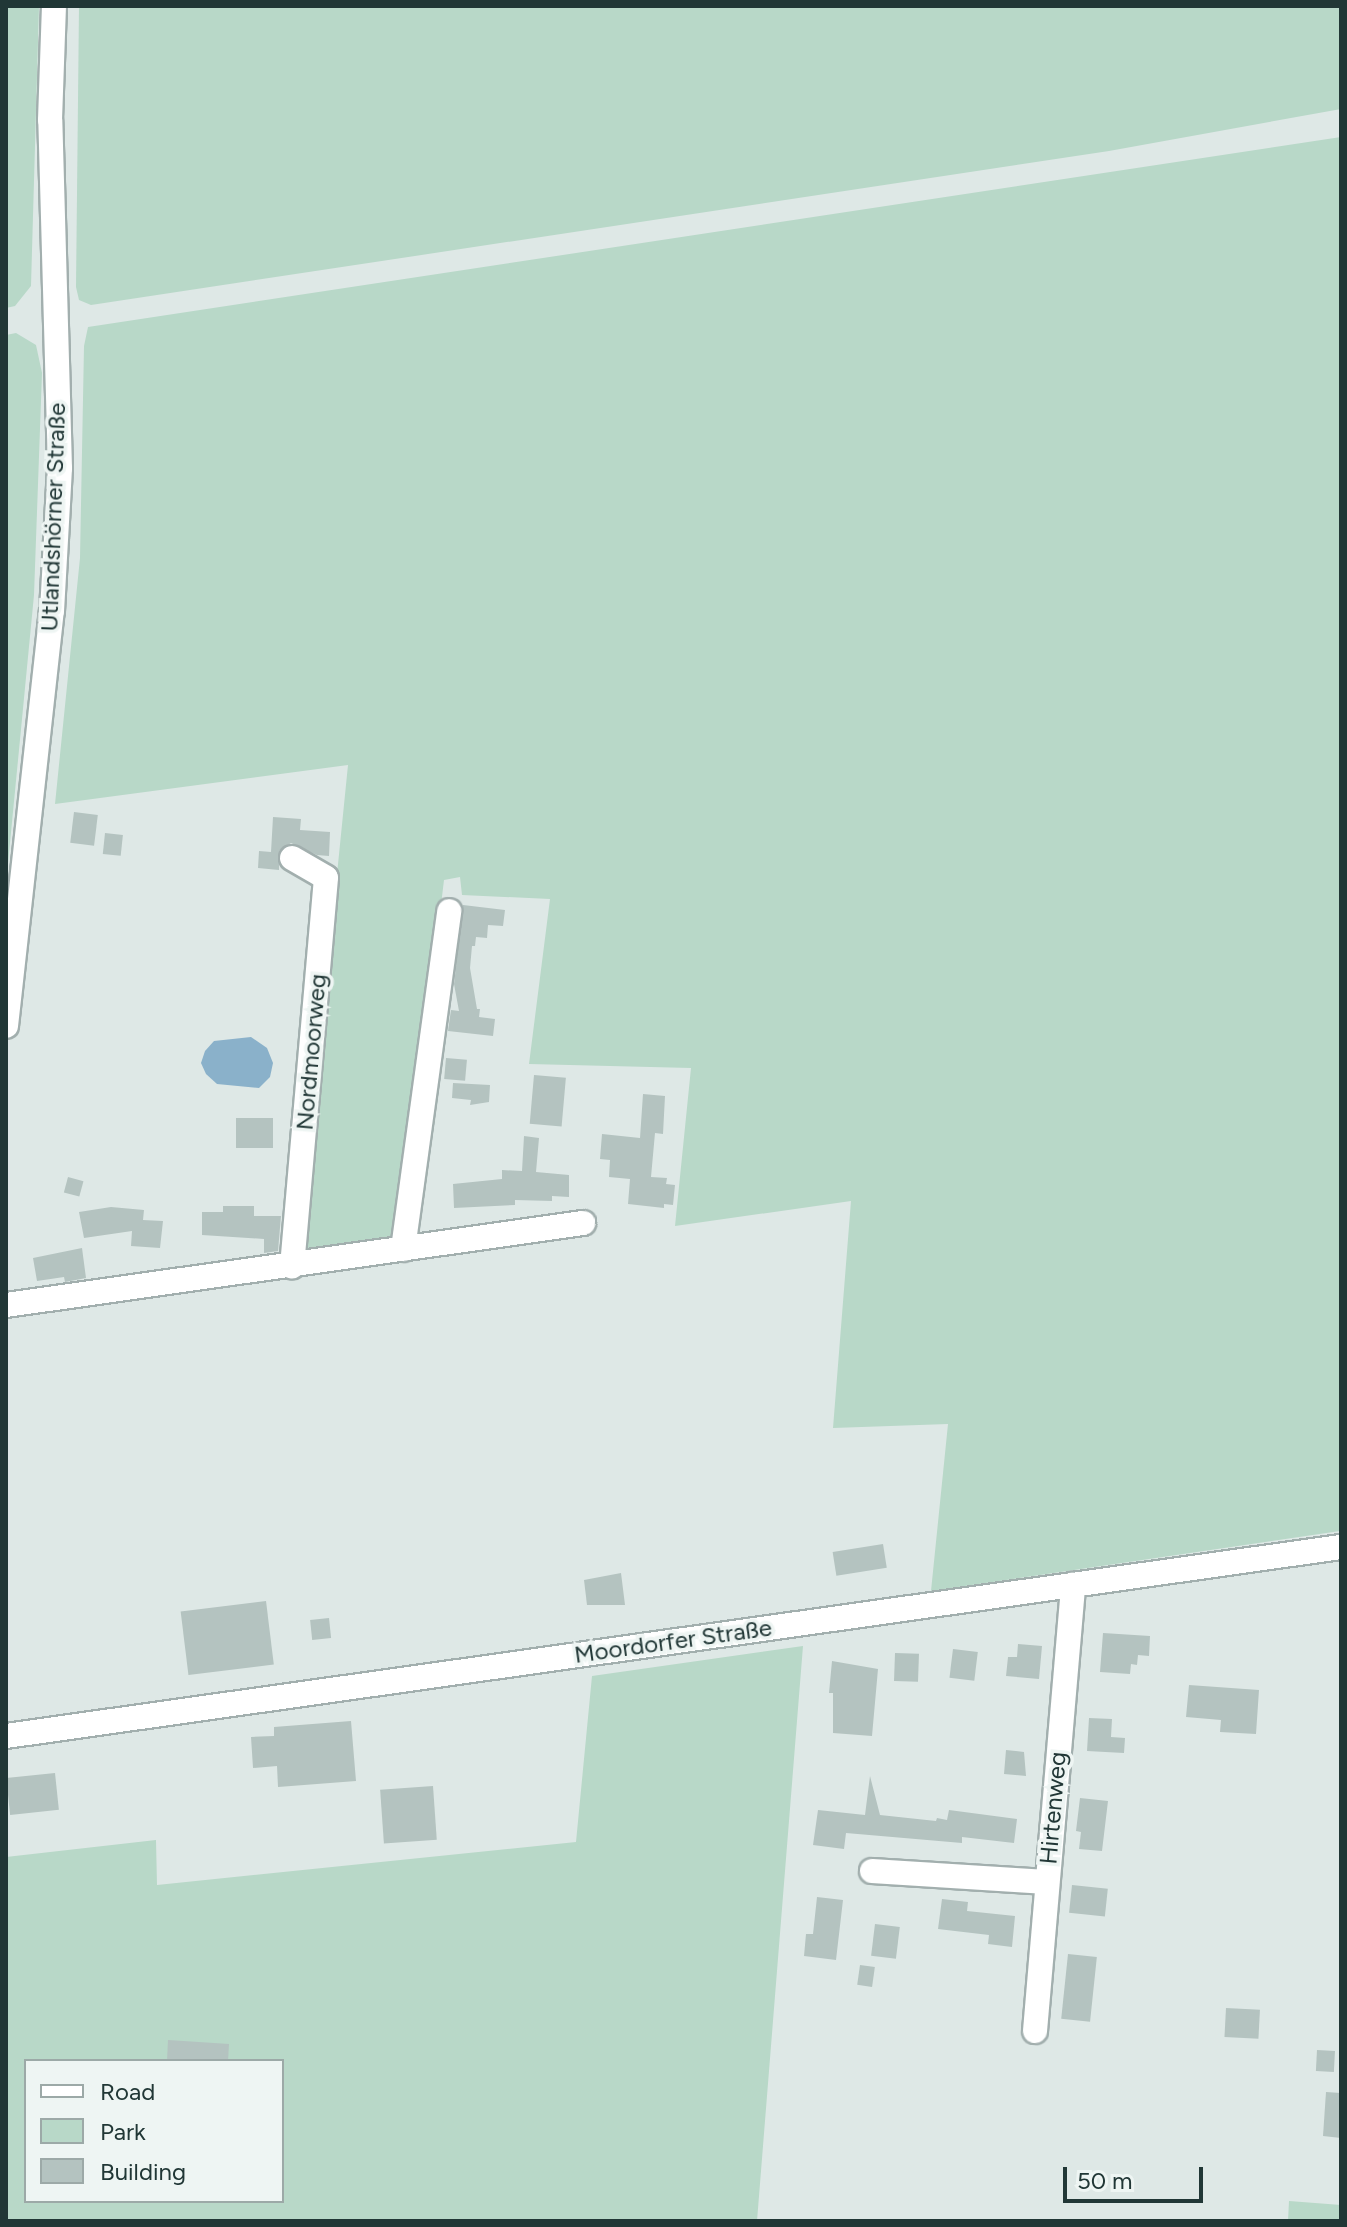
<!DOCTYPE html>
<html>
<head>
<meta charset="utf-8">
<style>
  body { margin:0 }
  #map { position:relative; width:1347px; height:2227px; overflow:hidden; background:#dee8e6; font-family:Figtree,sans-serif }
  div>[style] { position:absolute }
  .green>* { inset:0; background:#b8d8c8 }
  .water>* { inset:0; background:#8ab1ca }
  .building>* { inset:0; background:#b4c3c0; transform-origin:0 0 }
  .roads { filter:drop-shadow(2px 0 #a2afae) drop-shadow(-2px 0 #a2afae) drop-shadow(0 2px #a2afae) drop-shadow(0 -2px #a2afae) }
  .minor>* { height:24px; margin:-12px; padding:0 12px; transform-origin:12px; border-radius:12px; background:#fff }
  span { translate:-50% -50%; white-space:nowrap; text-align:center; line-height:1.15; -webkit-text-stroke:7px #eef5f3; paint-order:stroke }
  .street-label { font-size:24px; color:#213736 }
  .frame { position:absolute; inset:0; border:8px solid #213736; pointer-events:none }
  .legend { position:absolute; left:24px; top:2059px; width:260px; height:144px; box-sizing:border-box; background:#eef5f3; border:2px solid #9ca9a7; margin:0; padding:10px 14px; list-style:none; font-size:24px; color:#213736 }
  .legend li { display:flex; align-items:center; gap:16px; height:40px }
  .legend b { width:40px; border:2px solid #9ca9a7 }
  .scale { position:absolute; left:1063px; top:2167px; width:140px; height:36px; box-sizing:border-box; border:4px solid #213736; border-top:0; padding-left:10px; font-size:24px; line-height:28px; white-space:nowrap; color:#213736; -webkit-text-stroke:6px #eef5f3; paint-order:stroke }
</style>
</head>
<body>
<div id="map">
  <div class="green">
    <i style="clip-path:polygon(6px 6px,39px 6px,31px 286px,15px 306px,6px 308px)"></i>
    <i style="clip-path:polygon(79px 6px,1341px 6px,1341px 109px,1109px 151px,91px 305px,79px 300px,76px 287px)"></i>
    <i style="clip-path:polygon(1341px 137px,1340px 1531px,931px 1591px,948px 1424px,833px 1428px,851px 1201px,675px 1226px,691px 1068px,529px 1064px,550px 899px,462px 895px,460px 877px,444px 880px,401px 1239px,298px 1261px,348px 765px,55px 804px,80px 558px,84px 346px,88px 327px)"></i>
    <i style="clip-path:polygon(16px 333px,36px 345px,42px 373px,34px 595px,6px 884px,6px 335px)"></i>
    <i style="clip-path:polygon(evenodd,803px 1646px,757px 2221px,6px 2221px,6px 1857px,156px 1840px,157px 1885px,576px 1842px,592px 1676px,803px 1646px,26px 2061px,282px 2061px,282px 2201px,26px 2201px,26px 2061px)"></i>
    <i style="clip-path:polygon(1289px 2201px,1341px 2205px,1341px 2221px,1288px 2221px)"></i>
  </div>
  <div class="water">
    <i style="clip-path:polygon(251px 1037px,267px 1048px,273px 1063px,270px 1077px,259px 1088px,217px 1084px,206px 1074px,201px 1063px,205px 1051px,214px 1041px)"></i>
  </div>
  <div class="building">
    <i style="left:74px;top:812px;width:24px;height:31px;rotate:7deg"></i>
    <i style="clip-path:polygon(273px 817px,301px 819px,300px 830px,330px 832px,329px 856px,317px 855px,291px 843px,279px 851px,279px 870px,258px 868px,259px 851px,271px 852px)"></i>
    <i style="left:105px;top:833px;width:18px;height:21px;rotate:6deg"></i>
    <i style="clip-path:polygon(463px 905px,505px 910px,503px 926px,488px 925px,487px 938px,476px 937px,475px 946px,472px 946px,470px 968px,477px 1009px,480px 1009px,479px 1017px,495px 1019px,493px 1036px,448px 1031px,451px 1010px,459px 1011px,454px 984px)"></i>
    <i style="left:446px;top:1058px;width:21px;height:21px;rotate:5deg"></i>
    <i style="left:534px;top:1075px;width:32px;height:49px;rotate:5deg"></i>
    <i style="clip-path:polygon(453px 1083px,490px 1085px,489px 1102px,470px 1105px,471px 1100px,452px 1098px)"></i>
    <i style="clip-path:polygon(643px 1094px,665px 1096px,663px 1134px,655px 1133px,651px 1177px,667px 1178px,666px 1184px,675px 1185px,673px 1205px,664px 1204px,664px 1208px,628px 1204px,630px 1179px,609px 1177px,610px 1160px,600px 1159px,602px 1134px,640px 1138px)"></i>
    <i style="left:236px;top:1118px;width:37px;height:30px"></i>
    <i style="clip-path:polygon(524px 1136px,539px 1138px,536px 1172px,569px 1175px,569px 1197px,552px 1196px,552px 1201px,515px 1200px,515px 1205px,454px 1208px,453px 1184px,502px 1179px,502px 1170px,522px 1171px)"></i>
    <i style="left:68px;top:1177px;width:16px;height:16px;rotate:15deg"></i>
    <i style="clip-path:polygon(223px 1206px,254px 1206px,254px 1216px,281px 1216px,278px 1251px,264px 1253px,264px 1239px,202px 1235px,202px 1212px,223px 1212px)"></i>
    <i style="clip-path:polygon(111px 1207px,144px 1210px,143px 1220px,163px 1221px,160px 1248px,131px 1246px,132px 1231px,84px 1238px,79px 1212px)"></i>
    <i style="clip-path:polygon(82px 1248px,86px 1278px,65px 1282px,64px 1277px,37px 1281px,33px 1258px)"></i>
    <i style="left:883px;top:1544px;width:24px;height:51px;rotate:81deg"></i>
    <i style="clip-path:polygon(621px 1573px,625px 1605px,587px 1605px,584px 1580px)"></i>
    <i style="left:266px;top:1601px;width:64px;height:86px;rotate:83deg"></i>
    <i style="left:329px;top:1618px;width:20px;height:19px;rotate:84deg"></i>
    <i style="clip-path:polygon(1103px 1633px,1150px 1636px,1149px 1656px,1138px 1655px,1137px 1665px,1131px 1664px,1130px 1674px,1100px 1672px)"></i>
    <i style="clip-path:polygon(1018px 1644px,1042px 1646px,1039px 1679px,1006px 1676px,1008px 1657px,1017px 1657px)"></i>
    <i style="left:953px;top:1649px;width:25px;height:29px;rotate:7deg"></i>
    <i style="left:895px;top:1653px;width:24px;height:28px;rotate:2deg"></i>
    <i style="clip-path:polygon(832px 1661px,878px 1669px,872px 1736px,833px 1733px,833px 1693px,829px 1693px)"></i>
    <i style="clip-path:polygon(1189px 1685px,1259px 1690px,1256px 1734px,1220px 1732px,1221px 1720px,1186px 1717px)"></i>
    <i style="clip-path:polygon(1089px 1718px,1112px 1719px,1111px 1737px,1125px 1738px,1124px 1753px,1087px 1751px)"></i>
    <i style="clip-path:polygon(351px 1721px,356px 1781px,278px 1787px,277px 1766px,253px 1768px,251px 1737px,274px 1736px,274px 1727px)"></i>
    <i style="clip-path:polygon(1006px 1750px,1024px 1752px,1026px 1776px,1004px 1774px)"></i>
    <i style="left:55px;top:1773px;width:37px;height:49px;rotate:84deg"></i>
    <i style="clip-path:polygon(870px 1776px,880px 1815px,936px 1821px,937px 1818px,947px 1820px,949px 1810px,1017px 1819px,1014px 1843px,962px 1837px,962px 1843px,846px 1833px,844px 1849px,813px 1845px,818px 1810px,865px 1815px)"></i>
    <i style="left:433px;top:1786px;width:54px;height:53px;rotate:86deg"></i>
    <i style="clip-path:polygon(1080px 1798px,1108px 1801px,1102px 1851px,1079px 1849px,1081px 1832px,1076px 1831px)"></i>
    <i style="left:1072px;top:1885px;width:36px;height:28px;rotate:6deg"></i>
    <i style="clip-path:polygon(817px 1897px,843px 1900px,836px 1960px,804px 1956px,806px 1934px,813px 1934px)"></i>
    <i style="clip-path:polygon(942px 1899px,968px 1902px,967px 1911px,1015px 1916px,1012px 1947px,988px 1944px,989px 1935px,938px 1929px)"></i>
    <i style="left:875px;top:1924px;width:25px;height:32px;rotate:7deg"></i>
    <i style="left:1068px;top:1954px;width:29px;height:65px;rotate:6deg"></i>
    <i style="left:860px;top:1965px;width:15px;height:20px;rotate:8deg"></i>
    <i style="left:1226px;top:2008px;width:34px;height:29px;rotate:3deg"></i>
    <i style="clip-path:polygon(168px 2040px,229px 2044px,228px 2061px,167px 2061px)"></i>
    <i style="left:1317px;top:2050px;width:18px;height:21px;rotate:3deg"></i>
    <i style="clip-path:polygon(1326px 2092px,1341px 2093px,1341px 2138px,1323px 2136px)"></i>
  </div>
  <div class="roads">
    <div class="minor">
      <i style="left:292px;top:858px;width:39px;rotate:30deg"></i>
      <i style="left:326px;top:878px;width:390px;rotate:95deg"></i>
      <i style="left:6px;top:1026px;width:418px;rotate:-83.7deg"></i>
      <i style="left:52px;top:611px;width:143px;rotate:-86.8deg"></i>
      <i style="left:60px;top:468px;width:348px;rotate:-91.6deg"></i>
      <i style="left:50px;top:120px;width:114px;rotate:-88deg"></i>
      <i style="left:403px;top:1249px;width:341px;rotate:-82.2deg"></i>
      <i style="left:6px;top:1305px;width:583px;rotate:-8.09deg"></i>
      <i style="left:6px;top:1736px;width:1348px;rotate:-8.06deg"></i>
      <i style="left:872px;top:1871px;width:175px;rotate:3.6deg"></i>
      <i style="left:1035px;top:2031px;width:448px;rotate:-85.1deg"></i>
    </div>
  </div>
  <div class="street-label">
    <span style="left:53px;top:517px;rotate:-88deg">Utlandshörner Straße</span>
    <span style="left:311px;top:1052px;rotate:-85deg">Nordmoorweg</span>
    <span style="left:673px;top:1641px;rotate:-8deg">Moordorfer Straße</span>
    <span style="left:1053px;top:1808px;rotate:-85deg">Hirtenweg</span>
  </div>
  <div class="frame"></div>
  <ul class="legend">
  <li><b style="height:10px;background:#fff"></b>Road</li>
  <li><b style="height:22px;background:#b8d8c8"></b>Park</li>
  <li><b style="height:22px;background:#b4c3c0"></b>Building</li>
  </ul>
  <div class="scale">50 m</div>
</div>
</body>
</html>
